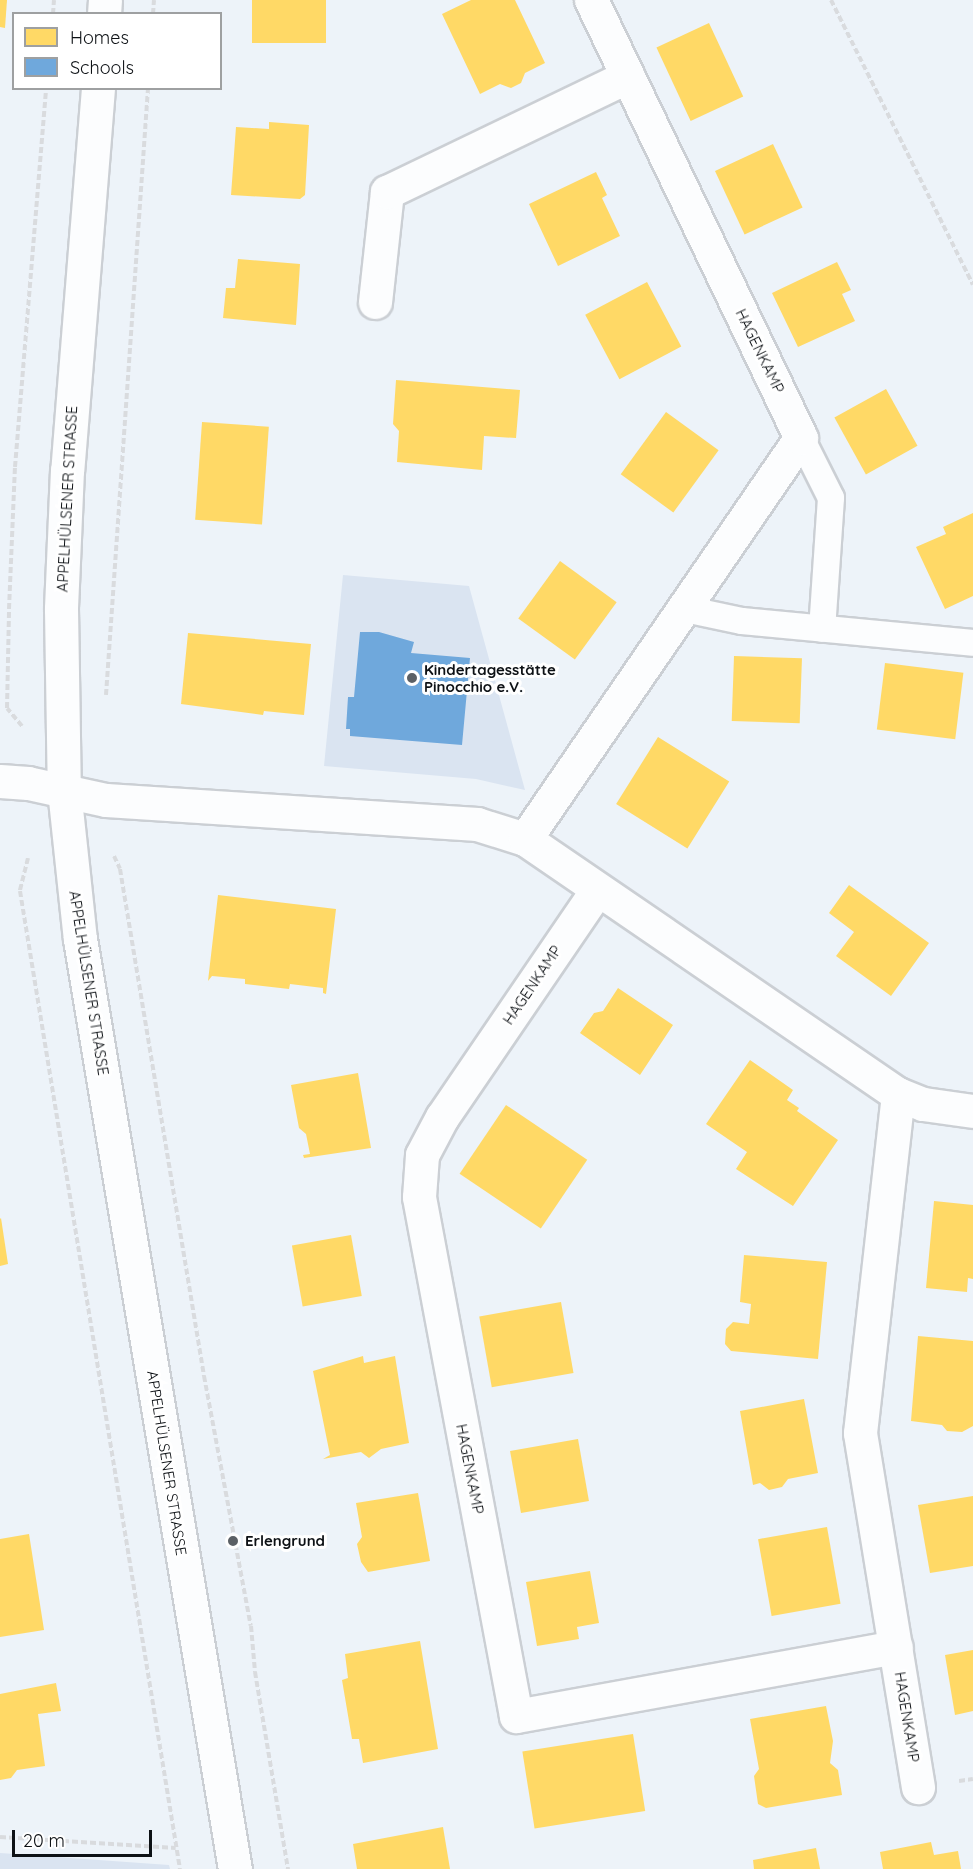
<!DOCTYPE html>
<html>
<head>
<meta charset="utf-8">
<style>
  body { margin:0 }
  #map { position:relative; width:973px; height:1869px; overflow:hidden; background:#edf3f9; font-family:Quicksand,sans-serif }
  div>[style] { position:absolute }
  .built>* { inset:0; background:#dae4f1 }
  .homes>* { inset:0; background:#ffd966; transform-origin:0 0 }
  .schools>* { inset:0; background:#6fa8dc }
  .path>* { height:4px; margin-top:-2px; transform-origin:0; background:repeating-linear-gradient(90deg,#d9dbde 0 6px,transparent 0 9px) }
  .roads { filter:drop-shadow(2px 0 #cbcfd4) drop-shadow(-2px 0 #cbcfd4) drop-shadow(0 2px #cbcfd4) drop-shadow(0 -2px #cbcfd4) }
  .lane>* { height:26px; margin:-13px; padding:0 13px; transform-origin:13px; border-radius:13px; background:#fcfdfe }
  .street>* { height:33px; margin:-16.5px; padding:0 16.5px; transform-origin:16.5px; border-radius:16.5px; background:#fcfdfe }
  .dots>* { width:16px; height:16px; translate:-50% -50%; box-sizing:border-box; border:3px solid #fff; border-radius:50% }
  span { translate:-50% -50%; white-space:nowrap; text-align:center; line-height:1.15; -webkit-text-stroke:6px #fff; paint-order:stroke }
  .street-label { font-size:15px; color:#0d1115 }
  .poi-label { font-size:15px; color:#0d1115; font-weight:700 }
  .left { translate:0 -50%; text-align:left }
  .legend { position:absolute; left:12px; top:12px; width:210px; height:78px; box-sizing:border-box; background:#fff; border:2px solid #9ea0a1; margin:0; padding:8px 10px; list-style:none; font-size:18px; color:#0d1115 }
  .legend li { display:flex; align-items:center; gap:12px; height:30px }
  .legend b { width:30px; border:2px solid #9ea0a1 }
  .scale { position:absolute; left:12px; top:1830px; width:140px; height:27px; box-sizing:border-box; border:3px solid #0d1115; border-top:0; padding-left:8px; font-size:18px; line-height:21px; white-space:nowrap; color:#0d1115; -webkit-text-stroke:4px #fff; paint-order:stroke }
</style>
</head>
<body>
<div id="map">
  <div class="built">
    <i style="clip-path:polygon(343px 575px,469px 586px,525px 790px,476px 779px,324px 766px)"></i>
    <i style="clip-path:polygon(0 1853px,169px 1865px,170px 1869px,0 1869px)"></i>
  </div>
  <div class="homes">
    <i style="clip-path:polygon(0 0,7px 0,5px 28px,0 27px)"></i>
    <i style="left:252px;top:0;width:74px;height:43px"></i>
    <i style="clip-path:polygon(471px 0,515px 0,545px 63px,525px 73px,521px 83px,511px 88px,500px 84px,480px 94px,442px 14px)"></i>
    <i style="left:709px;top:23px;width:81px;height:58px;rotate:65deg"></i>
    <i style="clip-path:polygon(269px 122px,309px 125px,305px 195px,300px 199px,231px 195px,236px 127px,269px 129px)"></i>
    <i style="left:773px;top:144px;width:70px;height:64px;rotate:65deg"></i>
    <i style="clip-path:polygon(596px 172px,607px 195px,602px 198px,620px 236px,558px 266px,529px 204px)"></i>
    <i style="clip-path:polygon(238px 259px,300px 264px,296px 325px,223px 318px,226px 288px,235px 288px)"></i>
    <i style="clip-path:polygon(837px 262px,851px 290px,842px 294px,855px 321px,798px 347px,772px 293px)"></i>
    <i style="left:647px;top:282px;width:73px;height:70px;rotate:62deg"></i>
    <i style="clip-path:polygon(396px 380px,520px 390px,516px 438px,484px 436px,482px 470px,397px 462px,399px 431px,393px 424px)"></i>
    <i style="left:886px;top:389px;width:65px;height:59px;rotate:61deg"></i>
    <i style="left:666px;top:412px;width:65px;height:77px;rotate:36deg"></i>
    <i style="left:202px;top:422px;width:67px;height:98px;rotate:4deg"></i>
    <i style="clip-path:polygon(973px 513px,973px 596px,945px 609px,916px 547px,946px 534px,943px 527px)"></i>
    <i style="left:560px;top:561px;width:70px;height:71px;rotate:36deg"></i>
    <i style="clip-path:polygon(188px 633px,311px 644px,304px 715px,264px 711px,263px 715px,181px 704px)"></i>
    <i style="left:734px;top:656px;width:68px;height:65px;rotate:2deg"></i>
    <i style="left:885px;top:663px;width:79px;height:67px;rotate:7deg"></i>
    <i style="left:658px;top:737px;width:84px;height:79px;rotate:32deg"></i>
    <i style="clip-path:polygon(849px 885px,929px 943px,891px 996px,836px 956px,854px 932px,829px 913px)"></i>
    <i style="clip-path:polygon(218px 895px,336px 909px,326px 994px,323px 993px,323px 988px,290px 984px,289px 989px,245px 984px,245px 979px,212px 976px,208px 981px)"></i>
    <i style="clip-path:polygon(618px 988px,673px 1025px,640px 1075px,580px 1033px,594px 1013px,603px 1011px)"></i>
    <i style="clip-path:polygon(750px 1060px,793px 1090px,787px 1100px,799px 1108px,797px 1111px,838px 1140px,793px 1206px,736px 1169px,747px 1152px,706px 1124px)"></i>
    <i style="clip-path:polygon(358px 1073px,371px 1148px,304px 1158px,303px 1155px,310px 1154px,306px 1134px,299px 1128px,291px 1085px)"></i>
    <i style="left:506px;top:1105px;width:98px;height:83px;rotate:34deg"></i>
    <i style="clip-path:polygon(934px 1201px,973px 1205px,973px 1279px,968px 1278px,967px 1292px,926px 1288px)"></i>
    <i style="clip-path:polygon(1px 1218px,8px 1264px,0 1266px,0 1219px)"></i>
    <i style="left:351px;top:1235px;width:62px;height:60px;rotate:80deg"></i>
    <i style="clip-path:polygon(744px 1255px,827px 1262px,818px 1359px,731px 1351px,725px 1344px,726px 1329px,733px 1322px,749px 1324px,751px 1304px,740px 1302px)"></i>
    <i style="left:561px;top:1302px;width:72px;height:83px;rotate:80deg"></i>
    <i style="clip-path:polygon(918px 1336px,973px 1341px,973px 1426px,962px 1432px,947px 1431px,942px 1425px,911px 1421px)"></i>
    <i style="clip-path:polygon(363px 1356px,364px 1363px,395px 1356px,409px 1443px,381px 1449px,369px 1458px,361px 1452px,323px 1459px,330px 1455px,313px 1371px)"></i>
    <i style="clip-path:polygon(804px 1399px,818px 1473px,788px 1479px,782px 1487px,769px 1490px,760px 1483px,753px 1485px,740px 1411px)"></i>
    <i style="left:578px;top:1439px;width:63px;height:69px;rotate:80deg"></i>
    <i style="clip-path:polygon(418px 1493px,430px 1561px,368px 1572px,361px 1562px,357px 1544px,362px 1537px,356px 1503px)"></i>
    <i style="clip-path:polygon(973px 1496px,973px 1566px,930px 1573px,918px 1505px)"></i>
    <i style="left:827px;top:1527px;width:78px;height:70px;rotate:80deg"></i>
    <i style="clip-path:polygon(29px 1534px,44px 1630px,0 1637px,0 1539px)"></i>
    <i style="clip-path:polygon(590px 1571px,599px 1623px,577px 1627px,579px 1639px,537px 1646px,526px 1582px)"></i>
    <i style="clip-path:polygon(420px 1641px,438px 1749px,363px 1763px,359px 1739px,352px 1739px,342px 1680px,348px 1678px,345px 1654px)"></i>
    <i style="clip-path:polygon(973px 1650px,973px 1711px,955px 1715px,945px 1655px)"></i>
    <i style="clip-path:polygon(56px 1683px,61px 1711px,38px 1714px,45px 1766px,17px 1770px,11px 1778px,0 1780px,0 1694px)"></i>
    <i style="clip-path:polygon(826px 1706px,833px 1741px,830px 1763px,838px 1770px,842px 1795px,766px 1808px,758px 1804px,754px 1776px,759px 1769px,750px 1719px)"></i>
    <i style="left:633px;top:1734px;width:78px;height:112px;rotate:81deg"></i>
    <i style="clip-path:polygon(443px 1827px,450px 1869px,357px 1869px,353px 1844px)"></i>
    <i style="clip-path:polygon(931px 1842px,934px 1855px,958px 1851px,961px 1869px,883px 1869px,880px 1852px)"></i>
    <i style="clip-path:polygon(816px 1848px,820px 1869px,754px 1869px,753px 1860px)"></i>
  </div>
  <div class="schools">
    <i style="clip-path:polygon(360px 632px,379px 632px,414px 642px,411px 653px,470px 658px,462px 745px,350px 736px,350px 729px,346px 729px,348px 697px,354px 697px)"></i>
  </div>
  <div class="path">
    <i style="left:831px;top:0;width:318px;rotate:63.5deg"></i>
    <i style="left:53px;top:14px;width:14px;rotate:-86deg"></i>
    <i style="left:153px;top:14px;width:14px;rotate:-86deg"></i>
    <i style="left:106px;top:695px;width:608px;rotate:-86.04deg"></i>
    <i style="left:22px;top:726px;width:23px;rotate:-130deg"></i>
    <i style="left:7px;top:708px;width:99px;rotate:-88.8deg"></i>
    <i style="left:9px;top:609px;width:142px;rotate:-87.6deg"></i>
    <i style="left:15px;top:467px;width:380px;rotate:-85.3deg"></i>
    <i style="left:114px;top:856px;width:14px;rotate:65deg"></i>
    <i style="left:120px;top:869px;width:514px;rotate:80.59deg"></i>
    <i style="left:204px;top:1376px;width:254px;rotate:79.4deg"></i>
    <i style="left:251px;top:1626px;width:46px;rotate:85deg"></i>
    <i style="left:255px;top:1672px;width:200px;rotate:80.5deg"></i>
    <i style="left:28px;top:858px;width:34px;rotate:104deg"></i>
    <i style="left:20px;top:891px;width:991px;rotate:80.71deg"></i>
    <i style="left:959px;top:1781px;width:14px;rotate:-8deg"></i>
    <i style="left:0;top:1837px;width:176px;rotate:3.6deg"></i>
  </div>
  <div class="roads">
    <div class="lane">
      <i style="left:801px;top:438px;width:67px;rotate:63.4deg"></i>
      <i style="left:831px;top:498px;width:131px;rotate:93.9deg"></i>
      <i style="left:685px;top:609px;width:58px;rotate:11.9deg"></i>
      <i style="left:742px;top:621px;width:232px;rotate:5.4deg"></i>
    </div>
    <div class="street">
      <i style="left:104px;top:14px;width:14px;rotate:-86deg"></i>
      <i style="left:98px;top:88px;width:383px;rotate:94.6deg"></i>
      <i style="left:67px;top:470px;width:139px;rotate:92.5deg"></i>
      <i style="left:61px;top:609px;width:181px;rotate:89.1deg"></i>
      <i style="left:64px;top:790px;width:150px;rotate:83.9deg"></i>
      <i style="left:80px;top:939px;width:943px;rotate:80.54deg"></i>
      <i style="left:375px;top:302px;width:111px;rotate:-83.8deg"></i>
      <i style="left:387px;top:192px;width:267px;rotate:-25.7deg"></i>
      <i style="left:0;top:781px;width:28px;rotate:4deg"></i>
      <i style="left:28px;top:783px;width:80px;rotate:12.3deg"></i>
      <i style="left:106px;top:800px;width:372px;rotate:3.7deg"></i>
      <i style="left:477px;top:824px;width:50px;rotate:17.4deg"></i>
      <i style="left:525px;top:839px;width:452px;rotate:34.4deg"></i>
      <i style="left:898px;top:1094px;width:27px;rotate:22deg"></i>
      <i style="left:923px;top:1104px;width:50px;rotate:8deg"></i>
      <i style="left:525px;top:839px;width:487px;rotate:-55.5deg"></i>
      <i style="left:801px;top:438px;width:486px;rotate:-115.6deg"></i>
      <i style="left:597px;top:890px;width:275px;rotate:124.3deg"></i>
      <i style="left:442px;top:1117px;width:43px;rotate:117.8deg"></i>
      <i style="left:422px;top:1155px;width:42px;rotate:94.1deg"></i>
      <i style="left:419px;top:1197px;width:528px;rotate:79.41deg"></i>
      <i style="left:516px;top:1716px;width:386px;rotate:-10.3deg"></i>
      <i style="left:898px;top:1094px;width:341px;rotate:96.4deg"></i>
      <i style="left:860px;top:1433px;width:359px;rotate:80.7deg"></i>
    </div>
  </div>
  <div class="dots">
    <i style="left:412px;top:678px;background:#5b6065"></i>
    <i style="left:233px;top:1541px;background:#5b6065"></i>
  </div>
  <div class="street-label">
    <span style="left:760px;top:351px;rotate:64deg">HAGENKAMP</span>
    <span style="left:67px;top:499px;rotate:-87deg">APPELHÜLSENER STRASSE</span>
    <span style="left:89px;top:983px;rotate:81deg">APPELHÜLSENER STRASSE</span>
    <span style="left:532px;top:985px;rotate:-56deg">HAGENKAMP</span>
    <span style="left:167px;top:1463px;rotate:81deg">APPELHÜLSENER STRASSE</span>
    <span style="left:470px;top:1469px;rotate:79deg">HAGENKAMP</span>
    <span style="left:907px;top:1717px;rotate:81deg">HAGENKAMP</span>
  </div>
  <div class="poi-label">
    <span class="left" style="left:424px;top:678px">Kindertagesstätte<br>Pinocchio e.V.</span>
    <span class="left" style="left:245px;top:1541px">Erlengrund</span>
  </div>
  <ul class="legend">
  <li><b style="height:16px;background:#ffd966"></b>Homes</li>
  <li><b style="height:16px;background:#6fa8dc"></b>Schools</li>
  </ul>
  <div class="scale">20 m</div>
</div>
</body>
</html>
